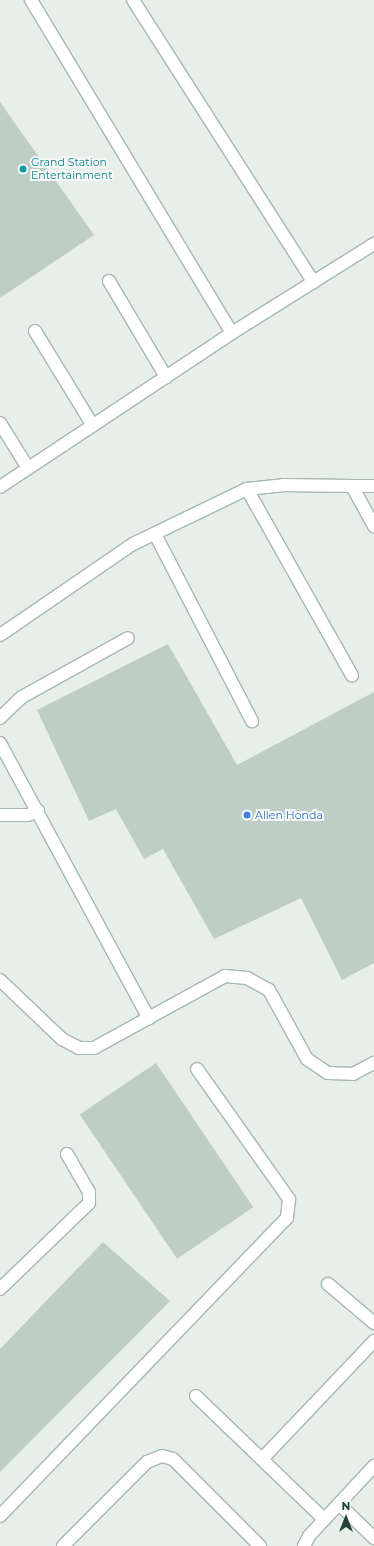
<!DOCTYPE html>
<html>
<head>
<meta charset="utf-8">
<style>
  body { margin:0 }
  #map { position:relative; width:374px; height:1546px; overflow:hidden; background:#e6efea; font-family:Montserrat,sans-serif }
  div>[style] { position:absolute }
  .building>* { inset:0; background:#becdc5; transform-origin:0 0 }
  .roads { filter:drop-shadow(1px 0 #a8b8b1) drop-shadow(-1px 0 #a8b8b1) drop-shadow(0 1px #a8b8b1) drop-shadow(0 -1px #a8b8b1) }
  .service>* { height:12px; margin:-6px; padding:0 6px; transform-origin:6px; border-radius:6px; background:#fff }
  .dots>* { width:11px; height:11px; translate:-50% -50%; box-sizing:border-box; border:2px solid #f7fbf8; border-radius:50% }
  span { translate:-50% -50%; white-space:nowrap; text-align:center; line-height:1.15; -webkit-text-stroke:4px #f7fbf8; paint-order:stroke }
  .culture-label { font-size:11px; color:#0d838f }
  .left { translate:0 -50%; text-align:left }
  .shop-label { font-size:11px; color:#366cbe }
  .north { position:absolute; left:326px; top:1498px; width:40px; height:40px; -webkit-text-stroke:3px #f7fbf8; paint-order:stroke; rotate:0deg; font-size:11px; font-weight:700; line-height:16px; text-align:center; color:#234337 }
  .north::after { content:''; display:block; margin:auto; width:14px; height:18px; background:#234337; clip-path:polygon(50% 0,100% 100%,50% 72%,0 100%) }
</style>
</head>
<body>
<div id="map">
  <div class="building">
    <i style="clip-path:polygon(0 102px,94px 235px,0 298px)"></i>
    <i style="clip-path:polygon(168px 644px,237px 765px,374px 692px,374px 963px,342px 980px,301px 898px,214px 939px,163px 849px,144px 859px,116px 809px,89px 821px,37px 710px)"></i>
    <i style="left:156px;top:1063px;width:174px;height:92px;rotate:56deg"></i>
    <i style="clip-path:polygon(103px 1242px,170px 1301px,0 1472px,0 1349px)"></i>
  </div>
  <div class="roads">
    <div class="service">
      <i style="left:31px;top:0;width:389px;rotate:58.9deg"></i>
      <i style="left:232px;top:333px;width:168px;rotate:-32.1deg"></i>
      <i style="left:133px;top:0;width:335px;rotate:57.4deg"></i>
      <i style="left:109px;top:281px;width:112px;rotate:59.3deg"></i>
      <i style="left:35px;top:331px;width:111px;rotate:58.6deg"></i>
      <i style="left:0;top:423px;width:53px;rotate:58.1deg"></i>
      <i style="left:374px;top:486px;width:22px;rotate:180deg"></i>
      <i style="left:352px;top:486px;width:46px;rotate:61.2deg"></i>
      <i style="left:0;top:487px;width:278px;rotate:-33.6deg"></i>
      <i style="left:247px;top:489px;width:214px;rotate:60.6deg"></i>
      <i style="left:155px;top:534px;width:211px;rotate:62.6deg"></i>
      <i style="left:0;top:635px;width:161px;rotate:-34.4deg"></i>
      <i style="left:133px;top:544px;width:127px;rotate:-25.8deg"></i>
      <i style="left:247px;top:489px;width:36px;rotate:-6deg"></i>
      <i style="left:283px;top:485px;width:69px;rotate:0.8deg"></i>
      <i style="left:0;top:718px;width:30px;rotate:-44deg"></i>
      <i style="left:22px;top:697px;width:121px;rotate:-29.1deg"></i>
      <i style="left:0;top:743px;width:313px;rotate:61.6deg"></i>
      <i style="left:0;top:815px;width:28px"></i>
      <i style="left:28px;top:815px;width:11px;rotate:-22deg"></i>
      <i style="left:0;top:980px;width:86px;rotate:43.6deg"></i>
      <i style="left:62px;top:1039px;width:19px;rotate:28deg"></i>
      <i style="left:79px;top:1048px;width:15px"></i>
      <i style="left:94px;top:1048px;width:149px;rotate:-28.8deg"></i>
      <i style="left:225px;top:976px;width:22px;rotate:5deg"></i>
      <i style="left:247px;top:978px;width:25px;rotate:29deg"></i>
      <i style="left:269px;top:990px;width:79px;rotate:61.2deg"></i>
      <i style="left:307px;top:1059px;width:25px;rotate:34deg"></i>
      <i style="left:328px;top:1073px;width:25px;rotate:2deg"></i>
      <i style="left:353px;top:1074px;width:24px;rotate:-28deg"></i>
      <i style="left:328px;top:1284px;width:60px;rotate:40.3deg"></i>
      <i style="left:0;top:1289px;width:124px;rotate:-44deg"></i>
      <i style="left:89px;top:1203px;width:11px;rotate:-90deg"></i>
      <i style="left:89px;top:1192px;width:44px;rotate:-120.1deg"></i>
      <i style="left:196px;top:1396px;width:178px;rotate:43.9deg"></i>
      <i style="left:262px;top:1459px;width:163px;rotate:-46.5deg"></i>
      <i style="left:339px;top:1504px;width:49px;rotate:44.2deg"></i>
      <i style="left:0;top:1516px;width:414px;rotate:-46.1deg"></i>
      <i style="left:287px;top:1218px;width:19px;rotate:-84deg"></i>
      <i style="left:289px;top:1199px;width:159px;rotate:-125.3deg"></i>
      <i style="left:63px;top:1546px;width:119px;rotate:-45deg"></i>
      <i style="left:147px;top:1462px;width:16px;rotate:-22deg"></i>
      <i style="left:162px;top:1456px;width:11px;rotate:15deg"></i>
      <i style="left:173px;top:1459px;width:123px;rotate:45deg"></i>
      <i style="left:304px;top:1546px;width:11px;rotate:-63deg"></i>
      <i style="left:309px;top:1536px;width:96px;rotate:-47.1deg"></i>
    </div>
  </div>
  <div class="dots">
    <i style="left:23px;top:169px;background:#0f9aa8"></i>
    <i style="left:247px;top:815px;background:#3f7fe0"></i>
  </div>
  <div class="culture-label">
    <span class="left" style="left:31px;top:169px">Grand Station<br>Entertainment</span>
  </div>
  <div class="shop-label">
    <span class="left" style="left:255px;top:815px">Allen Honda</span>
  </div>
  <div class="north">N</div>
</div>
</body>
</html>
